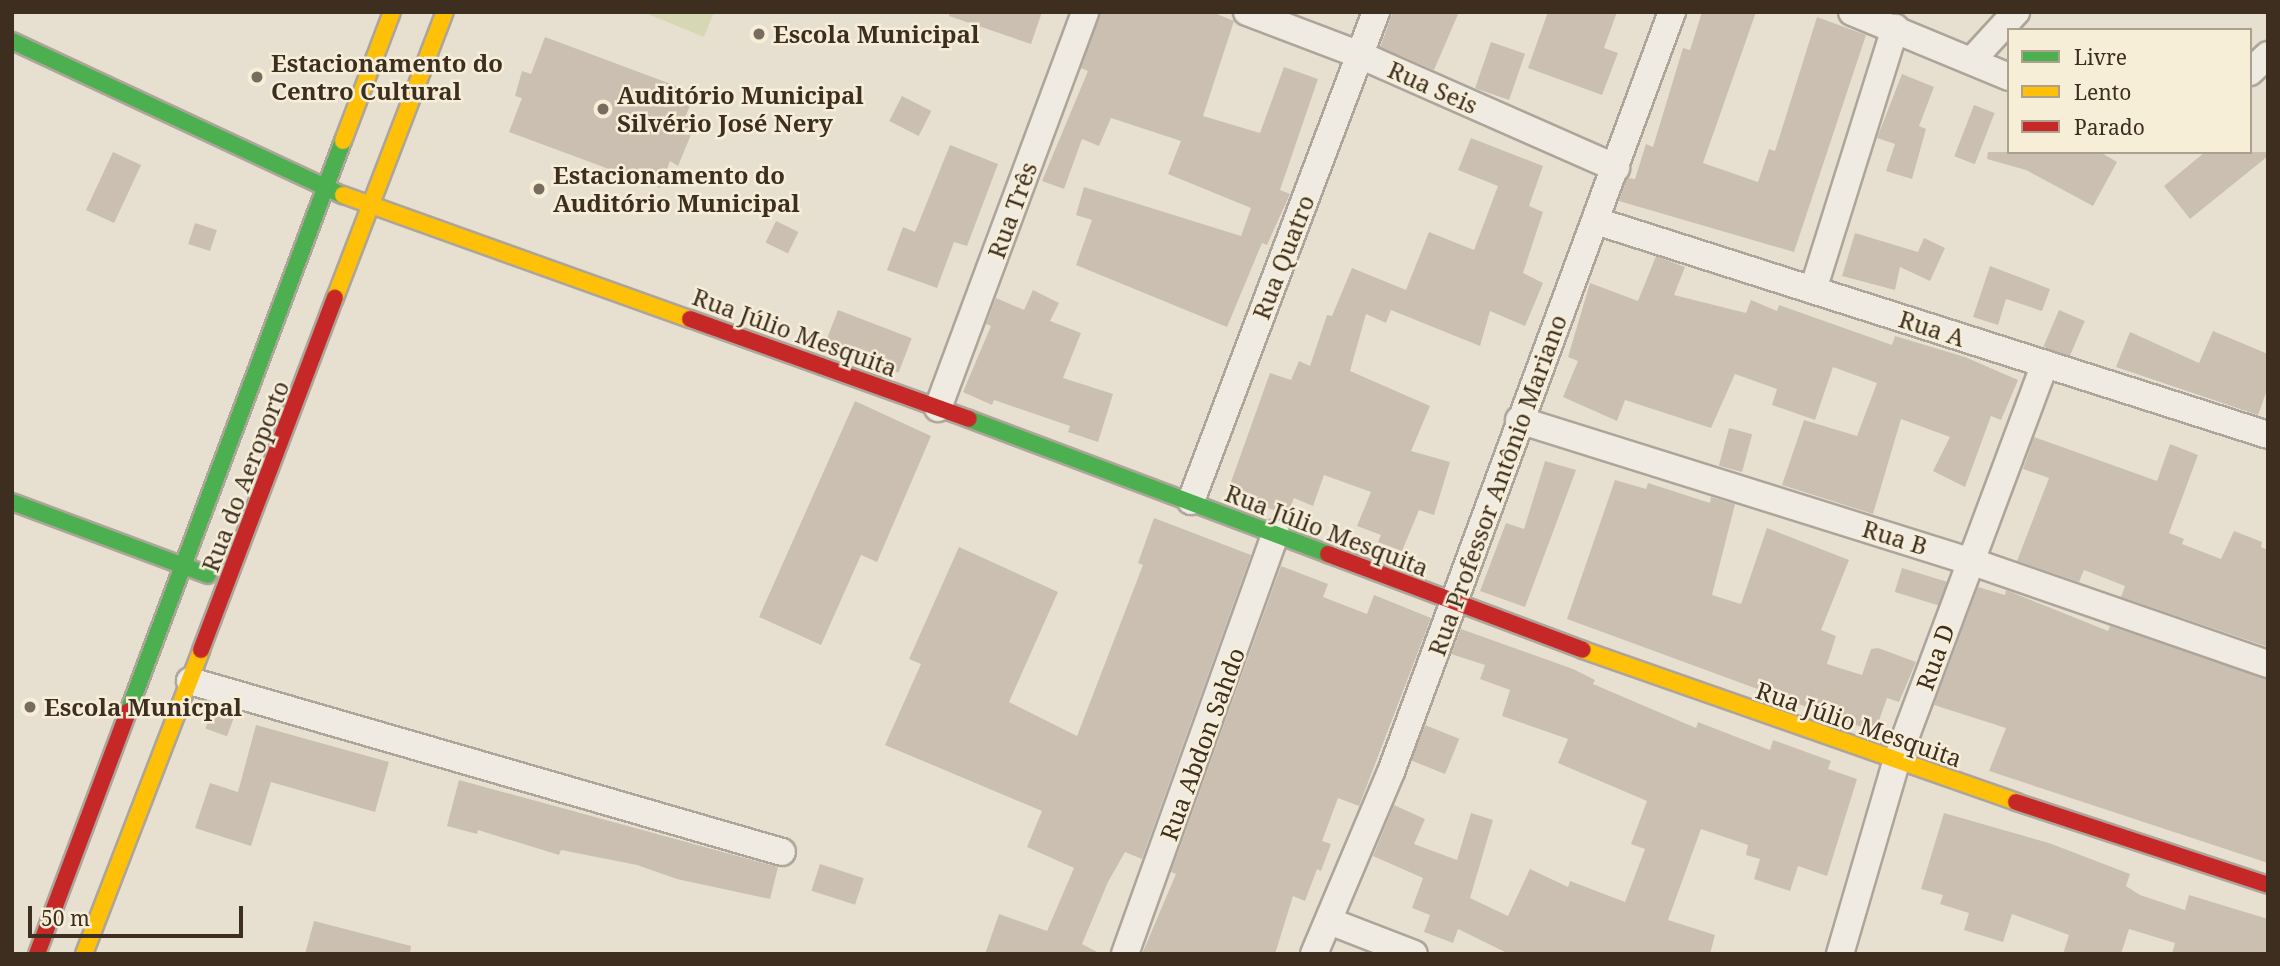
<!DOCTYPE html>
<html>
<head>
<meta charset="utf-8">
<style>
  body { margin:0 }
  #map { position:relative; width:2280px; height:966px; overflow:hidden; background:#e7e0d1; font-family:"Noto Serif",serif }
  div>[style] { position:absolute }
  .green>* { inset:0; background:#d6d7b3 }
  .building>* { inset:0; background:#cbbfb2; transform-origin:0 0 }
  .roads { filter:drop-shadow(2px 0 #ada599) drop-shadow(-2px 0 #ada599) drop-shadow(0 2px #ada599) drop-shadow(0 -2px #ada599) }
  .street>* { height:26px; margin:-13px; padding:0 13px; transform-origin:13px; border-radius:13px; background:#efebe3 }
  .fast>* { height:16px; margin:-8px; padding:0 8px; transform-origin:8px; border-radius:8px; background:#4caf50 }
  .slow>* { height:16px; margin:-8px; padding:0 8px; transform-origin:8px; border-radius:8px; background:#ffc107 }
  .jam>* { height:16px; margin:-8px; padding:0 8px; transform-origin:8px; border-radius:8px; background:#c62828 }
  .dots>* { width:19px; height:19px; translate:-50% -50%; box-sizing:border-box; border:4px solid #f7eed8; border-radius:50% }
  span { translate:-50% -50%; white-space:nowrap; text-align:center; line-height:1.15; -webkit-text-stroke:5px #f7eed8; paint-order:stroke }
  .poi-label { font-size:24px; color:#3d2e20; font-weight:700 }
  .left { translate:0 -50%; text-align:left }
  .street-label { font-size:24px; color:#3d2e20 }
  .frame { position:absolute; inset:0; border:14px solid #3d2e20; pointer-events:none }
  .legend { position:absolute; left:2007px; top:28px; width:245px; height:126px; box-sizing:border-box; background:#f7eed8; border:2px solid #ada18e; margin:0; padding:9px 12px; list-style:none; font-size:21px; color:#3d2e20 }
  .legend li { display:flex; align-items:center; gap:14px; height:35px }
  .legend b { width:35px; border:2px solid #ada18e }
  .scale { position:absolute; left:28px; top:906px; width:215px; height:32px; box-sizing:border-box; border:4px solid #3d2e20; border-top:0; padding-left:9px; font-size:21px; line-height:24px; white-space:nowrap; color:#3d2e20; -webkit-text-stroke:5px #f7eed8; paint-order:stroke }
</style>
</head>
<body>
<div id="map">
  <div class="green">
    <i style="clip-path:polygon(643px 12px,714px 12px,704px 37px)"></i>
  </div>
  <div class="building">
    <i style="clip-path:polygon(950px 12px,1042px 12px,1031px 44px,949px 16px)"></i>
    <i style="clip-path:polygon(1100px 12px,1212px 12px,1234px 21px,1203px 116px,1260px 133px,1284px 67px,1318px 79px,1280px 190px,1290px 194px,1267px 245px,1262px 243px,1227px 327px,1076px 265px,1092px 220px,1076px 215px,1084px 187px,1241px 236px,1251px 208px,1168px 174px,1181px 141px,1111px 118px,1099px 146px,1082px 139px,1064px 189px,1042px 181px,1088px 71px,1081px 68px)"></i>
    <i style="clip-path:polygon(1393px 12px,1459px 12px,1434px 70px,1380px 47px)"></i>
    <i style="clip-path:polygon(1548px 12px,1617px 12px,1604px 48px,1618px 53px,1602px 95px,1528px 68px)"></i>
    <i style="clip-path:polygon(1702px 12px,1756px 12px,1703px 163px,1758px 182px,1769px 149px,1775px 151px,1817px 17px,1866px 35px,1794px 252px,1619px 201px,1627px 178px,1635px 179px,1646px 144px,1653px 147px,1683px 48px,1690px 50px)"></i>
    <i style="clip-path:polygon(545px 37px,695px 93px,684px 120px,695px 125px,678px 166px,670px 161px,660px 188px,509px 132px,522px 98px,515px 96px,522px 71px,531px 74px)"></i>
    <i style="left:1491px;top:42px;width:36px;height:49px;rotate:19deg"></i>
    <i style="clip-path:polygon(1902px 74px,1934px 87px,1919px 126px,1926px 129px,1912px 179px,1886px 171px,1895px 144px,1877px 138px)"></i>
    <i style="left:902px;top:96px;width:33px;height:28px;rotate:27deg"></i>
    <i style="left:1974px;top:105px;width:22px;height:55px;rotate:21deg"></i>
    <i style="clip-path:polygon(1471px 138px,1543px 166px,1529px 206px,1543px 212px,1523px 273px,1543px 283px,1525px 326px,1490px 311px,1480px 346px,1391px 310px,1386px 323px,1366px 314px,1350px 371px,1430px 406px,1411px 451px,1450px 462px,1434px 515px,1419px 510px,1402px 551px,1378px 542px,1381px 535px,1357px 526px,1371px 492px,1324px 475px,1313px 506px,1294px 498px,1287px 515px,1227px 493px,1270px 373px,1291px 380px,1299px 361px,1310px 366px,1327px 315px,1332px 316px,1352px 268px,1406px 290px,1429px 232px,1474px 250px,1498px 186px,1458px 170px)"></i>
    <i style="clip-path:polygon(950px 145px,998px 164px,967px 246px,954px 242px,937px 288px,887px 270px,903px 227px,915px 232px)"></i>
    <i style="left:113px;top:152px;width:31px;height:64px;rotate:25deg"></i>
    <i style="clip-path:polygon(1988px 152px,2100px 152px,2117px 162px,2093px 206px,2026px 170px,1987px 159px)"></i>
    <i style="clip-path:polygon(2205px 152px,2268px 152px,2268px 156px,2190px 219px,2164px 186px)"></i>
    <i style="left:776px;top:221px;width:25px;height:24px;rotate:26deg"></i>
    <i style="left:195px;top:223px;width:23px;height:22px;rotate:18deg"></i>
    <i style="clip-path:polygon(1855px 233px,1918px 252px,1924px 238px,1945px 248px,1930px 281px,1900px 267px,1895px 290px,1842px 276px)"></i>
    <i style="clip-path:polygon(1656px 256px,1685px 267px,1674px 295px,1746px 313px,1751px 300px,1777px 311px,1779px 305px,1892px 345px,1895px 336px,1965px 357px,2018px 380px,2001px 420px,1991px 416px,1965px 487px,1933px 471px,1950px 437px,1901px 419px,1873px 514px,1782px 485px,1804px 420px,1857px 436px,1877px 383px,1833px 367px,1815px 420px,1772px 405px,1777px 389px,1735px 374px,1711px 428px,1625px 400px,1617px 421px,1563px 397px,1578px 361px,1568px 357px,1590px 283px,1638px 301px)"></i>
    <i style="clip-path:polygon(1990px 266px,2050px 289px,2042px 311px,2006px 299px,1998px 325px,1973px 317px)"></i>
    <i style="clip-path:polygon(1033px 290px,1059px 303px,1050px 321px,1081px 333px,1063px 378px,1113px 394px,1098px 442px,1068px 432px,1070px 426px,994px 400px,992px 405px,963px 392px,991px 326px,986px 324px,996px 298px,1024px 310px)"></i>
    <i style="left:838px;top:310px;width:79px;height:37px;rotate:21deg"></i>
    <i style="left:2059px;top:310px;width:28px;height:40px;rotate:23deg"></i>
    <i style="clip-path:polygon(2213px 331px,2268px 354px,2268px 387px,2258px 415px,2116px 367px,2130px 332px,2199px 363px)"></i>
    <i style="clip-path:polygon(855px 401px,931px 436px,877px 562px,861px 555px,821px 645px,759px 617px)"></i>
    <i style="left:1729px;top:428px;width:24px;height:39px;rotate:15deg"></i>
    <i style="clip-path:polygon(2034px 437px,2157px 481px,2170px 444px,2198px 455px,2169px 533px,2184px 539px,2182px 544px,2221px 559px,2234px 531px,2262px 542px,2261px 547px,2268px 550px,2268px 647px,2121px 597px,2125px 586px,2084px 570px,2079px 582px,2017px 561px,2049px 478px,2023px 469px)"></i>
    <i style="clip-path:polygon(1545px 461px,1576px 470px,1525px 607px,1480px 591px,1506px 523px,1524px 529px)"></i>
    <i style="clip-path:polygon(1615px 480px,1646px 489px,1648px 483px,1710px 503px,1711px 497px,1735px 504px,1712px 595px,1741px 604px,1767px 528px,1849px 560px,1821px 630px,1836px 636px,1827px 664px,1862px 675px,1871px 649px,1878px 648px,1916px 662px,1899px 702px,1887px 698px,1875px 732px,1567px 619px)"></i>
    <i style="clip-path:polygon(1154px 518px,1251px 555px,1142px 859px,1125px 852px,1108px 882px,1082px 944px,1101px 954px,985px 954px,999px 914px,1047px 931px,1074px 868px,1027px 847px,1042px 811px,885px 745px,921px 664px,909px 659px,959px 547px,1058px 592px,1009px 702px,1077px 736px,1143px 565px,1138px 563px)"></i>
    <i style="clip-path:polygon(1281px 566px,1328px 584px,1323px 597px,1367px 614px,1374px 595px,1431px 618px,1359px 806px,1338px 798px,1322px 841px,1331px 844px,1321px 871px,1317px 869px,1305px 901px,1293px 896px,1275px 954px,1142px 954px,1176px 874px,1171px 872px)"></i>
    <i style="left:1902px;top:568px;width:47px;height:25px;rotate:17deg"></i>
    <i style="clip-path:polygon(1978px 587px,2005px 595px,2006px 590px,2108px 631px,2110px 626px,2268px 679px,2268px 863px,1989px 771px,2006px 728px,1934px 705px)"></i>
    <i style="clip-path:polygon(1461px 629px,1573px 669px,1595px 680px,1593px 684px,1696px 728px,1698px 722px,1770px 750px,1773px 740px,1831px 761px,1828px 769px,1857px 779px,1827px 876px,1798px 866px,1790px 891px,1754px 879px,1760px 859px,1746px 855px,1748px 845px,1701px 829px,1668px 920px,1715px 935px,1710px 954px,1509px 954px,1458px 929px,1453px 943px,1424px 932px,1430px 915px,1412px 908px,1423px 878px,1373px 856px,1394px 805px,1425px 819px,1414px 844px,1457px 860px,1471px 813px,1493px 820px,1470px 898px,1508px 916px,1530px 869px,1568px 887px,1570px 881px,1625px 902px,1645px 849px,1631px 844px,1647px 801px,1558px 763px,1568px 739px,1502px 716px,1510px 690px,1480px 679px,1485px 665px,1451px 654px)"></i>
    <i style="left:214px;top:705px;width:23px;height:25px;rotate:20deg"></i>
    <i style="clip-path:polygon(256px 725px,389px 762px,375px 812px,271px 782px,251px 846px,195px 828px,210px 783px,238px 792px)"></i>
    <i style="left:1425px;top:725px;width:37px;height:38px;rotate:22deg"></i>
    <i style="clip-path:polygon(459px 780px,778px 867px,770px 899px,677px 879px,637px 865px,561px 850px,559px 855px,478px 830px,477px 834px,447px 826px)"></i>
    <i style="clip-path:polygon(1944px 813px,2049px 843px,2130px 874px,2126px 886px,2140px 895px,2185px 910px,2189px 895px,2268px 919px,2268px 954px,2172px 954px,2175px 943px,2129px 929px,2121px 954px,2063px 954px,2069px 935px,2012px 914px,2003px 942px,1964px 930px,1969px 913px,1940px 904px,1943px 895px,1921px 889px)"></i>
    <i style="left:820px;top:864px;width:46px;height:28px;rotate:18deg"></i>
    <i style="clip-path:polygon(314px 921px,411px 946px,410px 954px,305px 954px)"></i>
  </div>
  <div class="roads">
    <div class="street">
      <i style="left:1247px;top:12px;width:121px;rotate:20.8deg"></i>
      <i style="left:1360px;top:55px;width:280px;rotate:23.8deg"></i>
      <i style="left:1852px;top:12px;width:170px;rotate:22.5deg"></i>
      <i style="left:1973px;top:59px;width:64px;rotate:-47.5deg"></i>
      <i style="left:2250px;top:72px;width:25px;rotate:-43deg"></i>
      <i style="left:1596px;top:221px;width:705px;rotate:17.66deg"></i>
      <i style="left:1813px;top:290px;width:275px;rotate:-72.6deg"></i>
      <i style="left:938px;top:408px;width:422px;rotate:-69.6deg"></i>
      <i style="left:1519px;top:420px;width:473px;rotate:17.4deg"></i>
      <i style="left:1970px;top:561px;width:315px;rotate:19.1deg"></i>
      <i style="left:1191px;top:501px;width:523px;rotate:-69.28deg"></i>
      <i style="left:190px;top:681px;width:616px;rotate:16.11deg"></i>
      <i style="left:1329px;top:921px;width:91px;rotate:21.2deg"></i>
      <i style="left:1125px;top:954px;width:447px;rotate:-70.3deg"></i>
      <i style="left:1314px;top:954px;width:198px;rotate:-67.1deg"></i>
      <i style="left:1391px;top:772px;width:810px;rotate:-69.71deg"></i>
      <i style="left:1840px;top:954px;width:200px;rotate:-73.7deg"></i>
      <i style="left:1896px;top:762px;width:425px;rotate:-69.5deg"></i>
    </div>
    <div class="fast">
      <i style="left:12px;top:41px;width:365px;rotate:25deg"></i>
      <i style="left:969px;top:419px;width:384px;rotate:20.6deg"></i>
      <i style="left:12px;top:502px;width:209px;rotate:20.4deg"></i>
      <i style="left:128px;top:712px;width:610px;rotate:-69.37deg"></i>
    </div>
    <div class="slow">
      <i style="left:343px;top:141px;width:138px;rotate:-69.2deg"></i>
      <i style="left:343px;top:195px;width:368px;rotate:19.7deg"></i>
      <i style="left:335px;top:298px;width:306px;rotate:-69deg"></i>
      <i style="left:1583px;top:650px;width:459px;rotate:19.3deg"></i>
      <i style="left:84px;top:954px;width:326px;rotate:-68.9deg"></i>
    </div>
    <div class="jam">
      <i style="left:690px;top:319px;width:296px;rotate:19.7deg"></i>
      <i style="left:1328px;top:554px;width:272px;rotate:20.6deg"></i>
      <i style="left:201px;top:650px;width:377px;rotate:-69.2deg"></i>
      <i style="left:2016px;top:802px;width:265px;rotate:18.2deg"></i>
      <i style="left:37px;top:954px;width:259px;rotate:-69.4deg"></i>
    </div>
  </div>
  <div class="dots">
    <i style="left:759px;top:34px;background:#786c5e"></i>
    <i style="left:257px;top:77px;background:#786c5e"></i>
    <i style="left:603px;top:109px;background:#786c5e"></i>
    <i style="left:539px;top:189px;background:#786c5e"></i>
    <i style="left:30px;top:707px;background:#786c5e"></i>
  </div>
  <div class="poi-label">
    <span class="left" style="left:773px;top:34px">Escola Municipal</span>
    <span class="left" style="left:271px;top:77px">Estacionamento do<br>Centro Cultural</span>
    <span class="left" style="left:617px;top:109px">Auditório Municipal<br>Silvério José Nery</span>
    <span class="left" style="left:553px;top:189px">Estacionamento do<br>Auditório Municipal</span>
    <span class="left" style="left:44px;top:707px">Escola Municpal</span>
  </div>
  <div class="street-label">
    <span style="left:1433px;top:87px;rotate:24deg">Rua Seis</span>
    <span style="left:1012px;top:210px;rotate:-70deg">Rua Três</span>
    <span style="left:1283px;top:257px;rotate:-69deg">Rua Quatro</span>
    <span style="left:1932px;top:328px;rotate:18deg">Rua A</span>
    <span style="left:795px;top:332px;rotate:20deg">Rua Júlio Mesquita</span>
    <span style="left:245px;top:476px;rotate:-69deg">Rua do Aeroporto</span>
    <span style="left:1497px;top:485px;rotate:-70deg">Rua Professor Antônio Mariano</span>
    <span style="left:1327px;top:530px;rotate:21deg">Rua Júlio Mesquita</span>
    <span style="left:1895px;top:537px;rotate:17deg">Rua B</span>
    <span style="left:1935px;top:657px;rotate:-70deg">Rua D</span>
    <span style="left:1859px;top:724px;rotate:19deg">Rua Júlio Mesquita</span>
    <span style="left:1202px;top:744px;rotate:-70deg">Rua Abdon Sahdo</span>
  </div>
  <div class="frame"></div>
  <ul class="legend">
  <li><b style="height:9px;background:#4caf50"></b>Livre</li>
  <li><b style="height:9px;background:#ffc107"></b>Lento</li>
  <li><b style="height:9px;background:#c62828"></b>Parado</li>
  </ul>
  <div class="scale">50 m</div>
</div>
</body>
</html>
